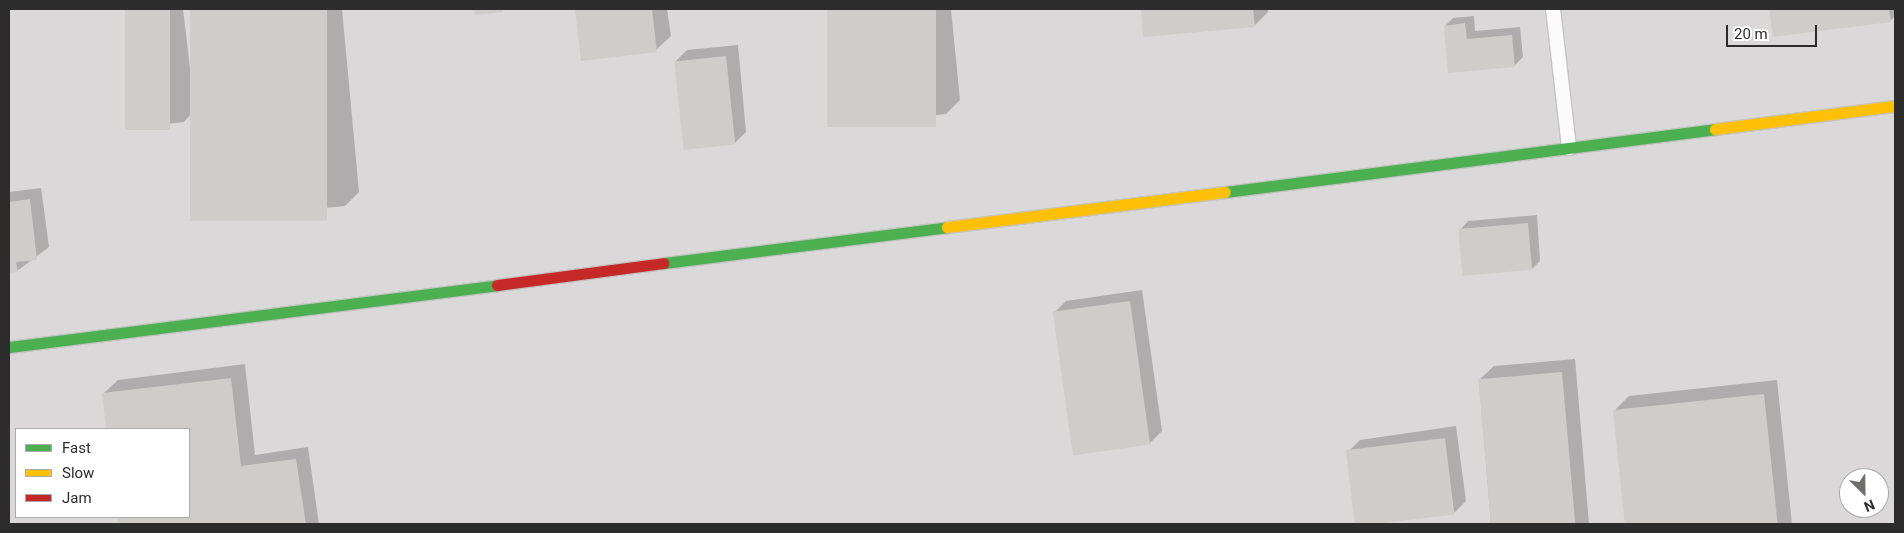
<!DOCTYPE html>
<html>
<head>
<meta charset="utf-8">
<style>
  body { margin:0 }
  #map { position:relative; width:1904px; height:533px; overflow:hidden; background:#eae7e2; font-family:Roboto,sans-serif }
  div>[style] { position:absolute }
  .industrial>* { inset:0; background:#dad8d9 }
  .shadow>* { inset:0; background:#0003 }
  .building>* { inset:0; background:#cfcdc9; transform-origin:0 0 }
  .roads { filter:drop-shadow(1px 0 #c3c3c3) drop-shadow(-1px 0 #c3c3c3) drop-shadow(0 1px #c3c3c3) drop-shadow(0 -1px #c3c3c3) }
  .lane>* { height:14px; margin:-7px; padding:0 7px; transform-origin:7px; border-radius:7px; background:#fcfbfb }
  .fast>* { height:11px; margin:-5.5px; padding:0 5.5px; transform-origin:5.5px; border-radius:5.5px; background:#4caf50 }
  .slow>* { height:11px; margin:-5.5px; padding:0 5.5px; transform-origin:5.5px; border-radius:5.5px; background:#ffc107 }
  .jam>* { height:11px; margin:-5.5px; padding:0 5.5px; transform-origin:5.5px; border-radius:5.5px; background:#c62828 }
  span { translate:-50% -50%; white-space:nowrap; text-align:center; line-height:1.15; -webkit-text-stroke:4px #fff; paint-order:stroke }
  .frame { position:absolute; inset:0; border:10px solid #2c2c2c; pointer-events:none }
  .legend { position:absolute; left:15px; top:428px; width:175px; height:90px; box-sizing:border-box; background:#fff; border:1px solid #ababab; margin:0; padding:6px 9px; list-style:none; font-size:15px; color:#2c2c2c }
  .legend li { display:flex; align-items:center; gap:10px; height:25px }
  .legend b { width:25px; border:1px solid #ababab }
  .north { position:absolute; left:1839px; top:468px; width:50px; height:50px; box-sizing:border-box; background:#fff; border:1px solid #ababab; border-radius:50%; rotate:157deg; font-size:14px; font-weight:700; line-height:20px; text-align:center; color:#2c2c2c }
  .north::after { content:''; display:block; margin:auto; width:18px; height:22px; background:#6e6d6c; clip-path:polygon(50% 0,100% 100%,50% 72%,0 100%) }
  .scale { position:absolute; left:1726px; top:25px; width:91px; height:22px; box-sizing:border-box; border:2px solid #2c2c2c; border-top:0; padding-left:6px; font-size:15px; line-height:18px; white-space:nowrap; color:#2c2c2c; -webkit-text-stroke:4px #fff; paint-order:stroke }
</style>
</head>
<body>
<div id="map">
  <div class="industrial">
    <i style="clip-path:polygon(evenodd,9px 9px,1895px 9px,1895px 524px,9px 524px,9px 9px,16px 429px,189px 429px,189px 517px,16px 517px,16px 429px,9px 9px,1849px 478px,1879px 478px,1879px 508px,1849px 508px,1849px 478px)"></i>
  </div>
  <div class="shadow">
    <i style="clip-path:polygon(126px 9px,183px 9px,195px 110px,184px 122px,141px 127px)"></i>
    <i style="clip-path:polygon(191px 9px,342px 9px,359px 192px,345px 206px,211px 219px)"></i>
    <i style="clip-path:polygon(576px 9px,667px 9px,671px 36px,656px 50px,582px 59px)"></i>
    <i style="clip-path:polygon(829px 9px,951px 9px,960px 100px,946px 114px,840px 125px)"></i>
    <i style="clip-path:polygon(1142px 9px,1268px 9px,1268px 12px,1254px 26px,1144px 35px)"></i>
    <i style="clip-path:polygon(1771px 9px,1895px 9px,1895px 16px,1890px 21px,1774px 36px)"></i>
    <i style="clip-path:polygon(1474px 16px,1475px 31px,1520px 27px,1523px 57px,1514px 66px,1449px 72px,1445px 26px,1453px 18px)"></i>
    <i style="clip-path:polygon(738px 45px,746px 132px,734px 144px,675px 62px,687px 50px)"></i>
    <i style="clip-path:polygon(41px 188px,49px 247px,17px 271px,9px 272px,9px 192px)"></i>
    <i style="clip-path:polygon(1537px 215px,1540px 261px,1532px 269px,1460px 230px,1468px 221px)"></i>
    <i style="clip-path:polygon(1142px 290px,1162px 431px,1150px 443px,1054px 313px,1066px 301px)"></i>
    <i style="clip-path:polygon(1575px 359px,1589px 524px,1491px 524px,1479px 380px,1494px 366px)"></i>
    <i style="clip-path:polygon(245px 364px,255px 455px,308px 447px,319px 524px,119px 524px,118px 517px,189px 517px,189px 429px,108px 429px,103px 394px,118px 380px)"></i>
    <i style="clip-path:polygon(1777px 380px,1792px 524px,1627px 524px,1615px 410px,1629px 396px)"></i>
    <i style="clip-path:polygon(1456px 426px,1466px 501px,1454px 513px,1357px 524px,1348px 452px,1360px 440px)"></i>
  </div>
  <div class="building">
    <i style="left:125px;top:9px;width:45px;height:121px"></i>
    <i style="left:190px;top:9px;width:137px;height:212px"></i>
    <i style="clip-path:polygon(474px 9px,503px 9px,503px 12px,475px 15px)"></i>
    <i style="clip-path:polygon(575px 9px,652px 9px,657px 52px,581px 61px)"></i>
    <i style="left:827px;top:9px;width:109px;height:118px"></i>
    <i style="clip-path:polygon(1141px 9px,1253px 9px,1255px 27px,1143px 37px)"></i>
    <i style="clip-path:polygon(1769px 9px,1889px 9px,1891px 22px,1773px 37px)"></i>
    <i style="clip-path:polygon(1465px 23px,1467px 39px,1512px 35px,1515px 67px,1448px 73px,1444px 26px)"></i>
    <i style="left:726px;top:56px;width:89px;height:52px;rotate:84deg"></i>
    <i style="clip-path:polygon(30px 199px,37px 260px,16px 262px,18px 272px,9px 273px,9px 202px)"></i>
    <i style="left:1528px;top:223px;width:47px;height:70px;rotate:85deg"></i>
    <i style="left:1130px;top:301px;width:145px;height:78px;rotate:82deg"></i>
    <i style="left:1562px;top:372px;width:152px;height:84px;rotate:85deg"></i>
    <i style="clip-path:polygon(231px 378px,241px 466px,296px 459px,306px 524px,118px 524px,117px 517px,189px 517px,189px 429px,106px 429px,102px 393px)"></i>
    <i style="left:1764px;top:394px;width:131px;height:152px;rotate:84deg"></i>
    <i style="left:1445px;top:438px;width:77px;height:100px;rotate:83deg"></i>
  </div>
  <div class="roads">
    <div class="lane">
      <i style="left:1553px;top:9px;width:140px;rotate:83.4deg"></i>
    </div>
    <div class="fast">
      <i style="left:1225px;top:192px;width:494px;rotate:-7.3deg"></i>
      <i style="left:664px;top:263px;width:285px;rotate:-7.2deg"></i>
      <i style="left:9px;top:347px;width:492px;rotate:-7.2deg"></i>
    </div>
    <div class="slow">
      <i style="left:1715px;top:129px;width:181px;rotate:-7.3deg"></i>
      <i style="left:947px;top:227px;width:280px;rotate:-7.2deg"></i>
    </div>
    <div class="jam">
      <i style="left:497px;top:285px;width:168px;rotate:-7.5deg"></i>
    </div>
  </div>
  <div class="frame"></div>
  <ul class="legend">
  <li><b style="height:6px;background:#4caf50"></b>Fast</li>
  <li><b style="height:6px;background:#ffc107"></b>Slow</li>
  <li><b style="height:6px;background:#c62828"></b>Jam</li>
  </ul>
  <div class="north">N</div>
  <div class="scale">20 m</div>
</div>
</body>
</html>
